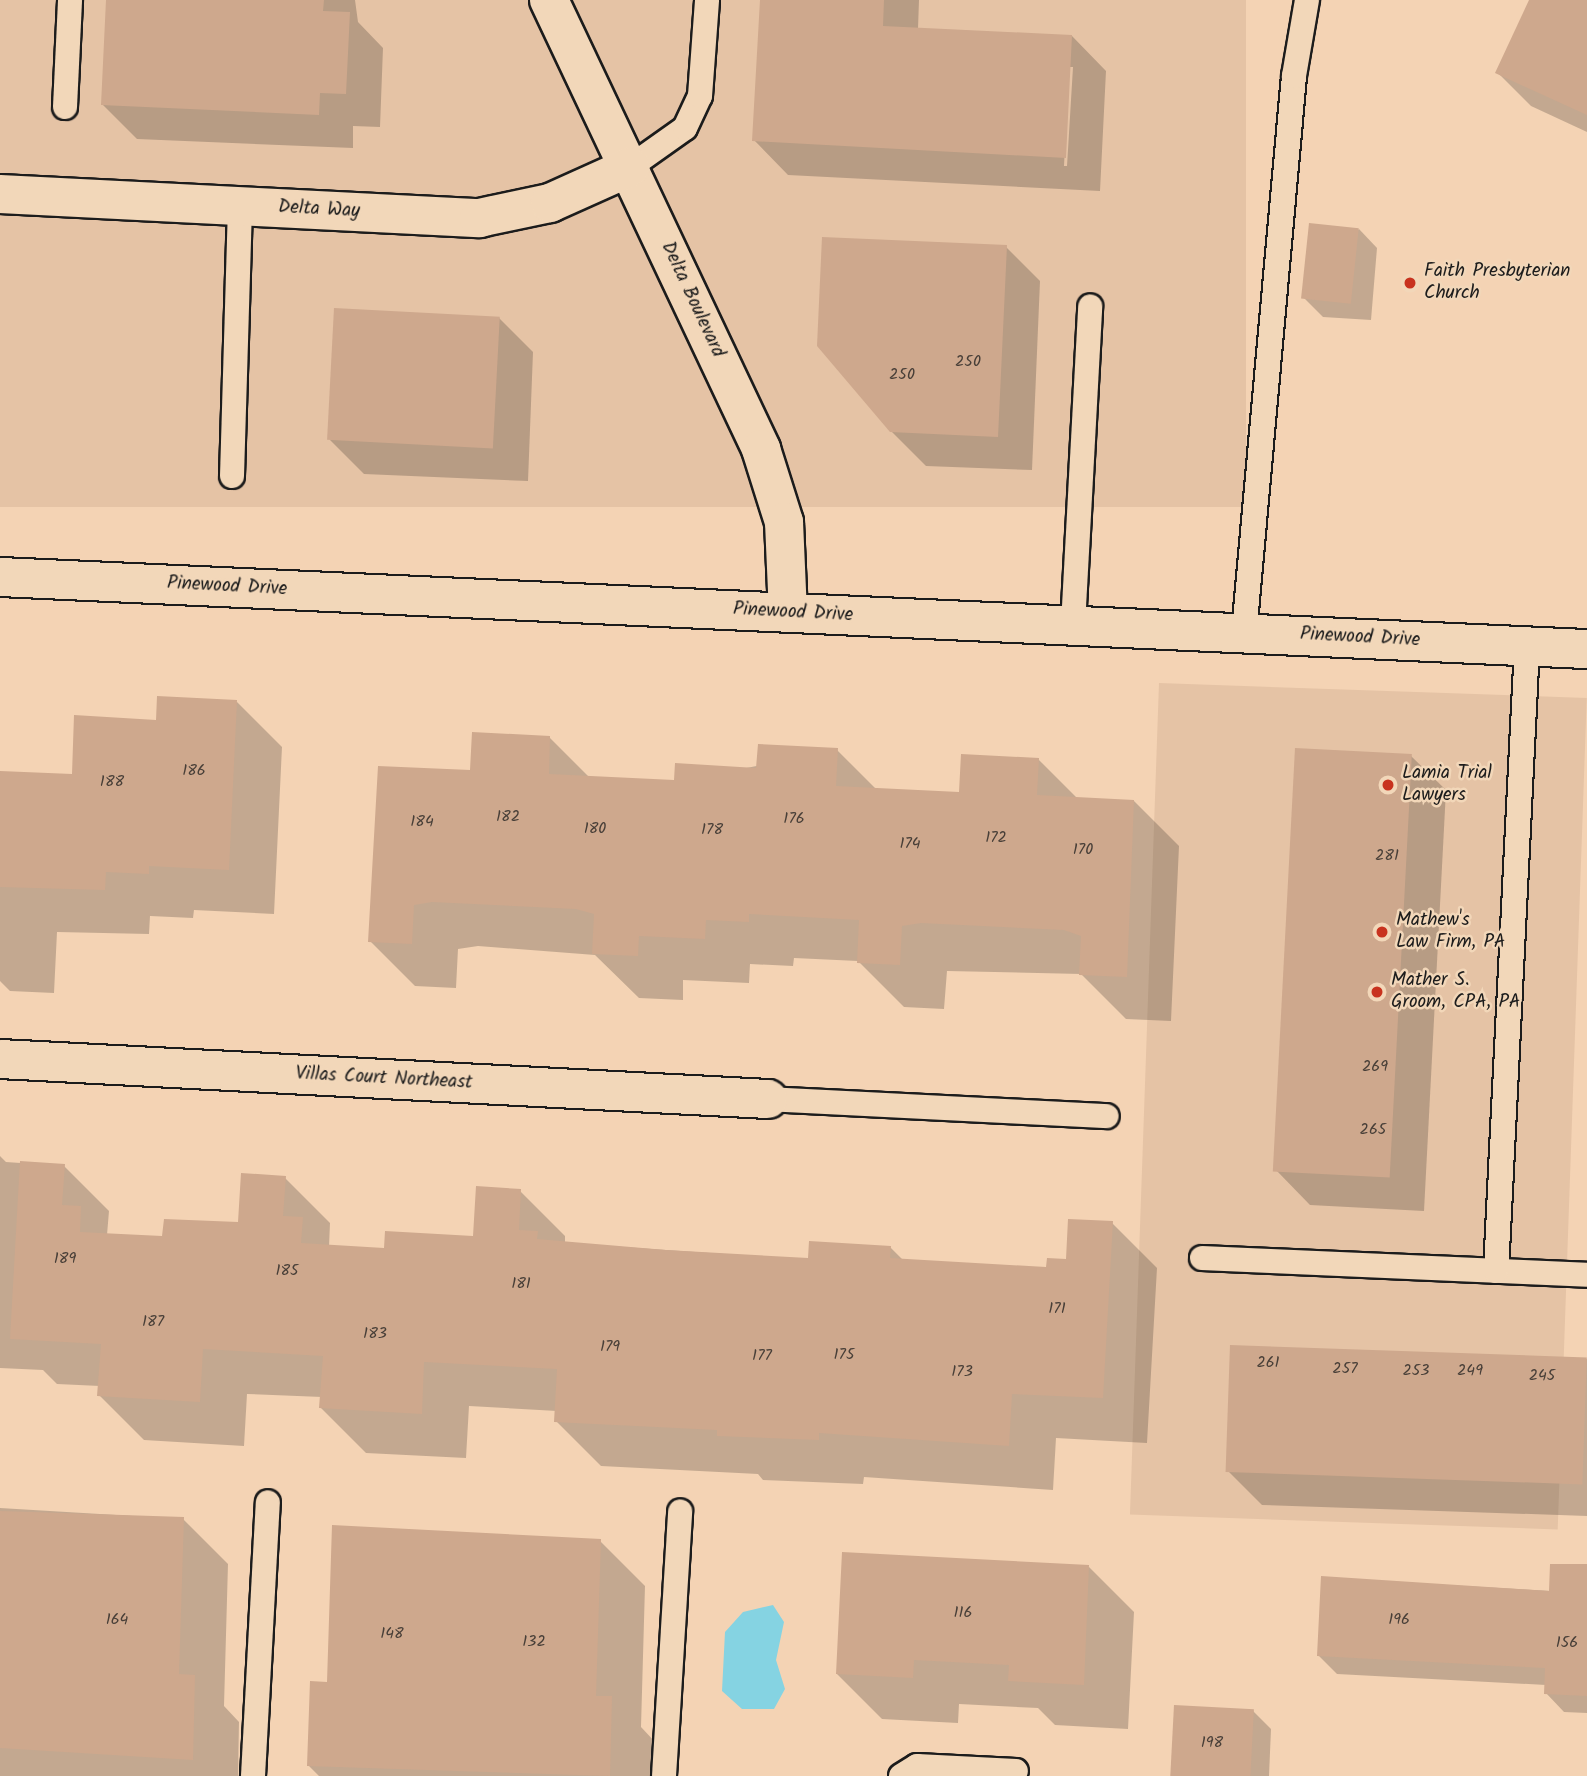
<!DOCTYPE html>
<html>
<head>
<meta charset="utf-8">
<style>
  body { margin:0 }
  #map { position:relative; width:1587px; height:1776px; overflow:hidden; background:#f4d3b4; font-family:Kalam,sans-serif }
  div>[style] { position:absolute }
  .built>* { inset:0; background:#e5c3a5; transform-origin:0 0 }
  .water>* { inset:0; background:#85d3e2 }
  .shadow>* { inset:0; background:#0003 }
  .building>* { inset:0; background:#cea88d; transform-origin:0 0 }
  .roads { filter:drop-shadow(2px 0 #1c1c1c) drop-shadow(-2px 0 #1c1c1c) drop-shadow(0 2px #1c1c1c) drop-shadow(0 -2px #1c1c1c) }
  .service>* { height:24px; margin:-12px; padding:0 12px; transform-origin:12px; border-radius:12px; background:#f2d7b9 }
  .minor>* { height:38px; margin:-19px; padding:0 19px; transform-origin:19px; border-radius:19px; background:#f2d7b9 }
  .dots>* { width:19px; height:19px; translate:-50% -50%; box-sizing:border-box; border:4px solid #f2d7b9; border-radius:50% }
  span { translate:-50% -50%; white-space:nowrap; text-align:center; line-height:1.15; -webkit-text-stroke:5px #f2d7b9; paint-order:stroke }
  .number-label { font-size:16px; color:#483f38 }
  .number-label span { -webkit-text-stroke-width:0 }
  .street-label { font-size:19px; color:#1c1c1c }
  .poi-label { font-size:19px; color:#1c1c1c }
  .left { translate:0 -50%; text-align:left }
</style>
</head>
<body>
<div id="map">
  <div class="built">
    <i style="left:0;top:0;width:1246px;height:507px"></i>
    <i style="left:1159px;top:683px;width:428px;height:832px;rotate:2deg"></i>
  </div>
  <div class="water">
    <i style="clip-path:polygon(773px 1605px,784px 1622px,776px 1660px,785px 1689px,774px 1709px,742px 1709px,722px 1691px,725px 1632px,743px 1612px)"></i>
  </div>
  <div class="shadow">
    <i style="clip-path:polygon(108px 0,355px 0,358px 22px,383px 48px,380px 127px,353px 126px,353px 148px,137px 139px,103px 105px)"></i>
    <i style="clip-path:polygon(evenodd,761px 0,919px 0,918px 29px,1072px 36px,1106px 71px,1100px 191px,788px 175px,754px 140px,761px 0,1069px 67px,1073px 67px,1067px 166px,1064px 166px,1069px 67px)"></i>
    <i style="clip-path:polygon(1531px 0,1587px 0,1587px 132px,1531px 106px,1497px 72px)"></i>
    <i style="clip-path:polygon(1359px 229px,1377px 248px,1371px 320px,1323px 317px,1304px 298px)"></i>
    <i style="clip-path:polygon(1006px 247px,1040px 281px,1032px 470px,926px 466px,891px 431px)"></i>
    <i style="clip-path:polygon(499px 318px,533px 352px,528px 481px,364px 474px,330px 440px)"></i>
    <i style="clip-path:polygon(237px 702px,282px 747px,274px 914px,194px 910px,193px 918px,150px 916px,149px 934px,57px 932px,54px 993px,10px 991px,0 981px,0 772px,73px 776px,158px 721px)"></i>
    <i style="clip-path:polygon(549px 737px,590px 778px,676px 782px,837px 750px,877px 790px,961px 794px,1038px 759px,1078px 799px,1134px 801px,1179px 846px,1171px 1021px,1126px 1019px,1081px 974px,947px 971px,944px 1009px,904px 1007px,858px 961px,794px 958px,793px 966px,750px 964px,749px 983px,683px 980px,683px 1000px,639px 998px,595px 955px,478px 946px,458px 949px,456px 988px,415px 986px,370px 941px,472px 772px)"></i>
    <i style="clip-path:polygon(1411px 756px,1446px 790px,1424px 1211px,1310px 1205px,1276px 1170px)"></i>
    <i style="clip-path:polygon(0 1156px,6px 1162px,64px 1166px,109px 1211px,107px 1235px,164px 1238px,240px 1224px,285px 1178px,330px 1223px,329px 1247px,386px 1250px,475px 1237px,520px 1191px,565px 1236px,565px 1243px,809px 1260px,890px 1247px,904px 1261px,1048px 1268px,1068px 1261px,1112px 1223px,1157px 1268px,1147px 1443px,1056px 1438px,1053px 1490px,864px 1477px,863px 1484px,763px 1480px,758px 1474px,601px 1466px,556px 1421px,557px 1411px,469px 1406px,466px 1458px,366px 1453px,321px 1408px,322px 1397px,247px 1394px,244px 1446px,144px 1440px,99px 1395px,100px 1386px,57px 1384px,43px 1370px,0 1368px)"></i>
    <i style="clip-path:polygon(1587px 1359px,1587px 1516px,1262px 1505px,1228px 1471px)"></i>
    <i style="clip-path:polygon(0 1508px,183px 1519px,228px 1564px,224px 1706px,239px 1722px,238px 1776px,0 1776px)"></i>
    <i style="clip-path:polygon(600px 1541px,645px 1586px,641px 1727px,656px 1743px,655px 1776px,319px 1776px,309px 1766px,329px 1684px)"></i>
    <i style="clip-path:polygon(1089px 1567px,1134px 1612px,1128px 1729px,1055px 1725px,1038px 1708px,959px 1704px,958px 1723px,882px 1719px,837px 1674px)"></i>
    <i style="clip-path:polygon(1322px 1578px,1587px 1593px,1587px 1713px,1564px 1712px,1546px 1693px,1546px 1685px,1337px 1674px,1318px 1655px)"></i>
    <i style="clip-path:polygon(1253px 1711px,1271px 1729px,1269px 1776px,1172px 1776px)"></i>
  </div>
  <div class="building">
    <i style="clip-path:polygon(106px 0,324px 0,323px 11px,350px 12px,346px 94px,320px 93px,319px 115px,101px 105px)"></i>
    <i style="clip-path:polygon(760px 0,884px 0,883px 26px,1072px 35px,1066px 158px,752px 141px)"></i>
    <i style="clip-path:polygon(1529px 0,1587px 0,1587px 115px,1495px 73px)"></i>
    <i style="left:1309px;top:223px;width:50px;height:76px;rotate:6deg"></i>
    <i style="clip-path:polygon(822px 237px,1007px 245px,998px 437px,890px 432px,817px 346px)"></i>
    <i style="left:334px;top:308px;width:166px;height:132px;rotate:3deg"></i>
    <i style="clip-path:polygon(157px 696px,237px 700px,229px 870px,149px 866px,149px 874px,106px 872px,105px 890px,0 887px,0 771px,72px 774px,74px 715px,156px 720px)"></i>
    <i style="clip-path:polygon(472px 732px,550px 736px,549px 774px,674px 780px,675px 763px,756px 768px,758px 744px,838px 748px,836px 786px,959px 792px,961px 754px,1039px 758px,1037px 795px,1134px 800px,1127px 977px,1079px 975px,1081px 936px,1064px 930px,921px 923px,902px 926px,900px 965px,857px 963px,859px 920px,749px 914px,749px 922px,706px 920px,705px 939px,639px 936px,638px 956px,592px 954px,594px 914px,576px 909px,432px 902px,414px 905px,412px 944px,368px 942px,378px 766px,470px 770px)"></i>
    <i style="left:1295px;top:748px;width:117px;height:424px;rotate:3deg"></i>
    <i style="clip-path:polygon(20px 1161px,65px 1164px,62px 1205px,81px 1206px,80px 1232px,162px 1236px,164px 1219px,238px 1222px,241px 1173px,286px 1176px,283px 1216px,303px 1217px,301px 1243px,384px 1248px,385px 1231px,473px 1236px,476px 1186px,521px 1189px,519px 1230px,538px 1231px,537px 1239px,666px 1250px,808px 1258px,809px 1241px,891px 1246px,890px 1258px,1046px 1267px,1047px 1258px,1066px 1259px,1068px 1219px,1113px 1221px,1103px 1398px,1012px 1394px,1009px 1446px,819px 1433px,819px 1440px,717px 1436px,717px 1430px,554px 1422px,557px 1369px,424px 1362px,422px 1414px,319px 1408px,323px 1356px,203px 1349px,200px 1402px,97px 1396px,101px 1344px,10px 1339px)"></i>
    <i style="left:1230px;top:1345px;width:357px;height:127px;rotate:2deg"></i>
    <i style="clip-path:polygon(0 1511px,184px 1517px,179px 1674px,195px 1675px,193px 1760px,0 1748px)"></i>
    <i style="clip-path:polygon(332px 1525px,601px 1539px,596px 1696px,612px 1696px,610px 1776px,307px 1766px,310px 1681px,327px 1682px)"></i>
    <i style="clip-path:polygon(842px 1552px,1089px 1565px,1084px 1685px,1008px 1681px,1009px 1665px,914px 1660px,913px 1678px,836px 1674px)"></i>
    <i style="clip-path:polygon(1550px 1564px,1587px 1564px,1587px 1696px,1544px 1694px,1545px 1668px,1317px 1656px,1321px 1576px,1549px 1591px)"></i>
    <i style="left:1174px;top:1705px;width:80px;height:71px;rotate:3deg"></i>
  </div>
  <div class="roads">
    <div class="service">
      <i style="left:65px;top:107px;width:107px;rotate:-87.3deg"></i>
      <i style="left:630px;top:167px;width:67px;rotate:-35.3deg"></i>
      <i style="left:685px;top:128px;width:35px;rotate:-65deg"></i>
      <i style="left:700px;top:96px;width:96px;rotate:-85.8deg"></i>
      <i style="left:232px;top:476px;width:270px;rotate:-88.3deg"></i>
      <i style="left:1073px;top:625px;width:319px;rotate:-86.9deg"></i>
      <i style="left:1244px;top:633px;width:559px;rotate:-84.87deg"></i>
      <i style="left:1294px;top:76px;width:77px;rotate:-80.3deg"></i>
      <i style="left:768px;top:1099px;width:339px;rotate:2.9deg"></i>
      <i style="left:1202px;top:1258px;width:385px;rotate:2.5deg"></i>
      <i style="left:1496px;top:1271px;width:626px;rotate:-87.16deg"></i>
      <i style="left:253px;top:1776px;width:274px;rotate:-86.9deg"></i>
      <i style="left:664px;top:1776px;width:265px;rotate:-86.5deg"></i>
      <i style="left:901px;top:1776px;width:19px;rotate:-32deg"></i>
      <i style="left:917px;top:1766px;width:99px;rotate:2.9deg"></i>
    </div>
    <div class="minor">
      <i style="left:549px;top:0;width:497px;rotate:64.7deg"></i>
      <i style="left:761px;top:449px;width:77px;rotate:72.5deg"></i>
      <i style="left:784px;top:522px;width:91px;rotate:87.5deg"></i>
      <i style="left:0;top:194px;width:480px;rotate:2.9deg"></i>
      <i style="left:479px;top:218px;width:73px;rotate:-11.9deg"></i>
      <i style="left:550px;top:203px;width:88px;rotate:-24.2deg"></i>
      <i style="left:0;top:577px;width:1589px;rotate:2.6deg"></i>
      <i style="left:0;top:1059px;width:769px;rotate:2.98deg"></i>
    </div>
  </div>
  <div class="dots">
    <i style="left:1410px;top:283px;background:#c8321e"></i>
    <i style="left:1388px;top:785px;background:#c8321e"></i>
    <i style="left:1382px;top:932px;background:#c8321e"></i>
    <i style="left:1377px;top:992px;background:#c8321e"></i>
  </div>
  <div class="number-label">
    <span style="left:968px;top:362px">250</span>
    <span style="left:902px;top:375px">250</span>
    <span style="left:194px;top:771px">186</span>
    <span style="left:112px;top:782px">188</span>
    <span style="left:508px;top:817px">182</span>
    <span style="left:794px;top:819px">176</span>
    <span style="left:422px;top:822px">184</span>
    <span style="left:595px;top:829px">180</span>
    <span style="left:712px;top:830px">178</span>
    <span style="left:996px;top:838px">172</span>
    <span style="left:910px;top:844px">174</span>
    <span style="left:1083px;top:850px">170</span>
    <span style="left:1387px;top:856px">281</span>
    <span style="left:1375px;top:1067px">269</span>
    <span style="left:1373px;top:1130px">265</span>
    <span style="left:65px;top:1259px">189</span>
    <span style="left:287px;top:1271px">185</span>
    <span style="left:521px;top:1284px">181</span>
    <span style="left:1057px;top:1309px">171</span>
    <span style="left:153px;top:1322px">187</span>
    <span style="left:375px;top:1334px">183</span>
    <span style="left:610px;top:1347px">179</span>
    <span style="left:844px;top:1355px">175</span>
    <span style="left:762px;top:1356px">177</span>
    <span style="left:1268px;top:1363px">261</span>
    <span style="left:1345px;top:1369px">257</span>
    <span style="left:1416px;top:1371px">253</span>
    <span style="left:1470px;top:1371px">249</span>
    <span style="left:962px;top:1372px">173</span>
    <span style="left:1542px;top:1376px">245</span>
    <span style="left:963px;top:1613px">116</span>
    <span style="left:117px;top:1620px">164</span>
    <span style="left:1399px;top:1620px">196</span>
    <span style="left:392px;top:1634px">148</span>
    <span style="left:534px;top:1642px">132</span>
    <span style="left:1567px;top:1643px">156</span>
    <span style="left:1212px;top:1743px">198</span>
  </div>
  <div class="street-label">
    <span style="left:319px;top:210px;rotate:3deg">Delta Way</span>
    <span style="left:692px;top:300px;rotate:65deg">Delta Boulevard</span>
    <span style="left:227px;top:587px;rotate:3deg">Pinewood Drive</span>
    <span style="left:793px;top:613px;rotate:3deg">Pinewood Drive</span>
    <span style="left:1360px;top:638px;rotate:3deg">Pinewood Drive</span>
    <span style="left:384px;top:1079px;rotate:3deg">Villas Court Northeast</span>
  </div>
  <div class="poi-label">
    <span class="left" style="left:1424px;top:283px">Faith Presbyterian<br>Church</span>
    <span class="left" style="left:1402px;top:785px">Lamia Trial<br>Lawyers</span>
    <span class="left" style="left:1396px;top:932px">Mathew's<br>Law Firm, PA</span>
    <span class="left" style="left:1391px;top:992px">Mather S.<br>Groom, CPA, PA</span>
  </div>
</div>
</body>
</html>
